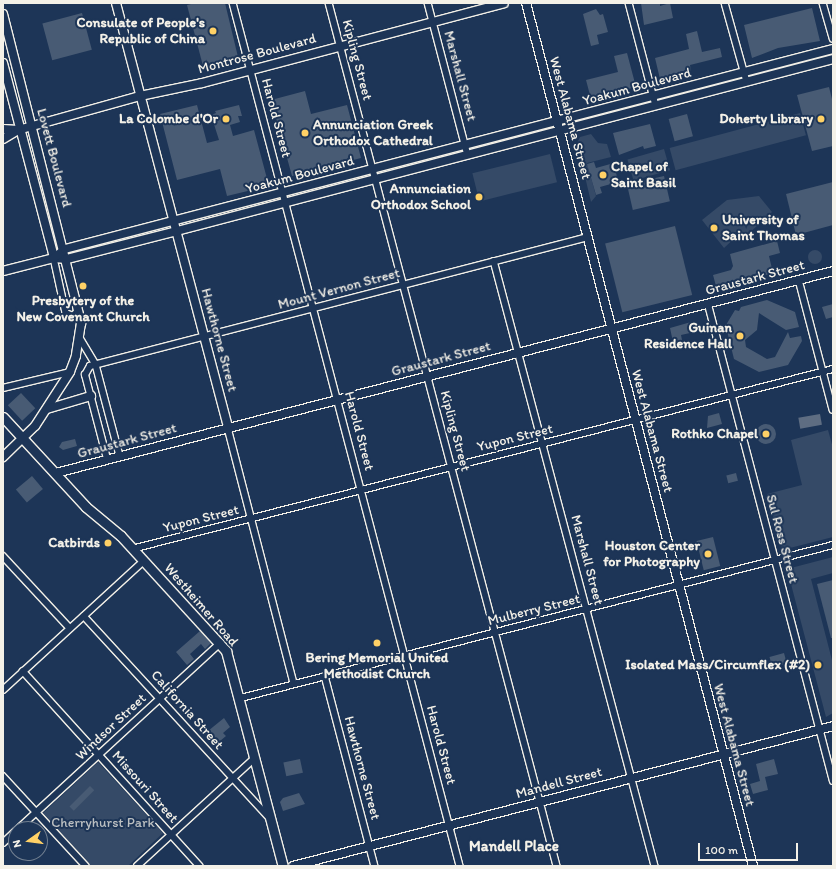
<!DOCTYPE html>
<html>
<head>
<meta charset="utf-8">
<style>
  body { margin:0 }
  #map { position:relative; width:836px; height:869px; overflow:hidden; background:#1d3557; font-family:Itim,sans-serif }
  div>[style] { position:absolute }
  .green>* { inset:0; background:#354a67; transform-origin:0 0 }
  .round { border-radius:50% }
  .water>* { inset:0; background:#5e6d82; transform-origin:0 0 }
  .building>* { inset:0; background:#485b74; transform-origin:0 0 }
  .roads { filter:drop-shadow(1px 0 #f4f1e8) drop-shadow(-1px 0 #f4f1e8) drop-shadow(0 1px #f4f1e8) drop-shadow(0 -1px #f4f1e8) }
  .street>* { height:5.5px; margin:-2.75px; padding:0 2.75px; transform-origin:2.75px; border-radius:2.75px; background:#1d3557 }
  .secondary>* { height:8px; margin:-4px; padding:0 4px; transform-origin:4px; border-radius:4px; background:#1d3557 }
  .primary>* { height:9px; margin:-4.5px; padding:0 4.5px; transform-origin:4.5px; border-radius:4.5px; background:#1d3557 }
  .dots>* { width:11px; height:11px; translate:-50% -50%; box-sizing:border-box; border:2px solid #1d3557; border-radius:50% }
  span { translate:-50% -50%; white-space:nowrap; text-align:center; line-height:1.15; -webkit-text-stroke:4px #1d3557; paint-order:stroke }
  .poi-label { font-size:14px; color:#f4f1e8; font-weight:700 }
  .right { translate:-100% -50%; text-align:right }
  .left { translate:0 -50%; text-align:left }
  .street-label { font-size:14px; color:#f4f1e8 }
  .park-label { font-size:14px; color:#bbbfc1 }
  .neighbourhood-label { font-size:15px; color:#f4f1e8; font-weight:700 }
  .frame { position:absolute; inset:0; border:4px solid #f4f1e8; pointer-events:none }
  .north { position:absolute; left:8px; top:821px; width:40px; height:40px; box-sizing:border-box; background:#1d3557; border:1px solid #738091; border-radius:50%; rotate:256deg; font-size:11px; font-weight:700; line-height:16px; text-align:center; color:#f4f1e8 }
  .north::after { content:''; display:block; margin:auto; width:14px; height:18px; background:#ffd166; clip-path:polygon(50% 0,100% 100%,50% 72%,0 100%) }
  .scale { position:absolute; left:698px; top:843px; width:100px; height:18px; box-sizing:border-box; border:2px solid #f4f1e8; border-top:0; padding-left:5px; font-size:12px; line-height:14px; white-space:nowrap; color:#f4f1e8; -webkit-text-stroke:3px #1d3557; paint-order:stroke }
</style>
</head>
<body>
<div id="map">
  <div class="green">
    <i style="left:800px;top:113px;width:23px;height:135px;rotate:75deg"></i>
    <i style="clip-path:polygon(591px 134px,598px 143px,607px 144px,611px 157px,587px 163px,596px 196px,591px 202px,577px 143px,580px 137px)"></i>
    <i style="left:664px;top:149px;width:22px;height:38px;rotate:74deg"></i>
    <i style="left:550px;top:154px;width:29px;height:80px;rotate:76deg"></i>
    <i style="clip-path:polygon(759px 196px,772px 212px,746px 236px,738px 235px,724px 248px,702px 220px,727px 200px)"></i>
    <i class="round" style="left:808px;top:250px;width:14px;height:14px"></i>
    <i style="clip-path:polygon(828px 430px,833px 448px,833px 537px,782px 550px,767px 494px,802px 485px,791px 440px)"></i>
    <i style="clip-path:polygon(833px 557px,833px 573px,811px 579px,833px 664px,833px 713px,826px 717px,787px 569px)"></i>
    <i style="clip-path:polygon(98px 762px,163px 833px,128px 866px,91px 866px,43px 813px)"></i>
  </div>
  <div class="water">
    <i style="left:820px;top:414px;width:11px;height:22px;rotate:80deg"></i>
  </div>
  <div class="building">
    <i style="clip-path:polygon(195px 3px,225px 3px,238px 57px,203px 66px,187px 5px)"></i>
    <i style="clip-path:polygon(641px 3px,660px 3px,660px 6px,670px 3px,673px 18px,644px 25px)"></i>
    <i style="clip-path:polygon(812px 8px,820px 41px,778px 48px,752px 58px,744px 25px)"></i>
    <i style="clip-path:polygon(596px 9px,600px 15px,603px 14px,608px 32px,597px 35px,599px 44px,591px 46px,583px 14px)"></i>
    <i style="left:82px;top:13px;width:38px;height:41px;rotate:75deg"></i>
    <i style="clip-path:polygon(697px 31px,702px 52px,720px 48px,722px 57px,690px 65px,691px 72px,685px 73px,686px 76px,667px 81px,666px 78px,660px 79px,655px 58px,689px 49px,686px 34px)"></i>
    <i style="clip-path:polygon(627px 53px,636px 87px,591px 99px,586px 80px,618px 72px,614px 56px)"></i>
    <i style="clip-path:polygon(829px 87px,833px 103px,833px 146px,812px 151px,797px 95px)"></i>
    <i style="clip-path:polygon(305px 91px,311px 114px,347px 105px,361px 158px,292px 176px,271px 100px)"></i>
    <i style="clip-path:polygon(197px 105px,207px 143px,219px 140px,211px 115px,216px 113px,215px 111px,239px 105px,242px 116px,238px 116px,240px 122px,230px 125px,233px 136px,254px 130px,269px 186px,227px 196px,220px 169px,177px 180px,160px 114px)"></i>
    <i style="left:687px;top:114px;width:23px;height:19px;rotate:75deg"></i>
    <i style="clip-path:polygon(650px 124px,656px 146px,644px 149px,643px 146px,619px 155px,613px 133px)"></i>
    <i style="clip-path:polygon(594px 162px,596px 168px,614px 163px,618px 182px,600px 187px,602px 193px,596px 195px,587px 164px)"></i>
    <i style="left:664px;top:176px;width:26px;height:38px;rotate:77deg"></i>
    <i style="clip-path:polygon(833px 182px,833px 225px,796px 235px,786px 194px)"></i>
    <i style="left:675px;top:226px;width:71px;height:72px;rotate:76deg"></i>
    <i style="clip-path:polygon(777px 241px,780px 253px,769px 256px,773px 273px,739px 282px,740px 286px,732px 288px,731px 284px,716px 286px,713px 275px,731px 270px,733px 266px,730px 254px)"></i>
    <i style="clip-path:polygon(767px 300px,795px 312px,799px 327px,786px 330px,759px 313px,757px 330px,745px 340px,746px 347px,767px 359px,775px 357px,788px 332px,790px 338px,801px 336px,802px 341px,788px 365px,759px 372px,734px 359px,727px 331px,731px 327px,726px 325px,735px 310px,739px 311px,741px 307px)"></i>
    <i style="clip-path:polygon(833px 304px,833px 317px,826px 319px,822px 307px)"></i>
    <i style="clip-path:polygon(691px 322px,698px 323px,699px 331px,681px 335px,682px 340px,673px 342px,670px 328px)"></i>
    <i style="left:21px;top:393px;width:21px;height:18px;rotate:47deg"></i>
    <i style="clip-path:polygon(719px 413px,722px 424px,707px 428px,708px 416px)"></i>
    <i class="round" style="left:756px;top:424px;width:20px;height:20px"></i>
    <i style="clip-path:polygon(75px 439px,77px 446px,63px 450px,59px 447px,62px 442px)"></i>
    <i style="left:736px;top:473px;width:8px;height:10px;rotate:76deg"></i>
    <i style="left:32px;top:476px;width:17px;height:21px;rotate:50deg"></i>
    <i style="left:713px;top:537px;width:30px;height:17px;rotate:76deg"></i>
    <i style="clip-path:polygon(833px 580px,833px 638px,831px 638px,817px 584px)"></i>
    <i style="clip-path:polygon(200px 631px,211px 643px,205px 649px,201px 644px,190px 654px,194px 659px,187px 665px,176px 652px)"></i>
    <i style="left:784px;top:653px;width:11px;height:15px;rotate:75deg"></i>
    <i style="clip-path:polygon(224px 718px,230px 727px,223px 733px,226px 736px,214px 746px,207px 738px,211px 735px,208px 731px)"></i>
    <i style="left:300px;top:759px;width:14px;height:17px;rotate:78deg"></i>
    <i style="clip-path:polygon(774px 759px,778px 774px,765px 777px,768px 790px,753px 794px,750px 784px,760px 781px,756px 764px)"></i>
    <i style="left:90px;top:786px;width:6px;height:29px;rotate:45deg"></i>
    <i style="clip-path:polygon(299px 793px,305px 804px,283px 811px,280px 802px,283px 798px)"></i>
  </div>
  <div class="roads">
    <div class="street">
      <i style="left:233px;top:3px;width:892px;rotate:75.26deg"></i>
      <i style="left:329px;top:3px;width:893px;rotate:75.2deg"></i>
      <i style="left:428px;top:3px;width:157px;rotate:75.3deg"></i>
      <i style="left:629px;top:3px;width:106px;rotate:75.3deg"></i>
      <i style="left:725px;top:3px;width:82px;rotate:74.4deg"></i>
      <i style="left:823px;top:3px;width:37px;rotate:74deg"></i>
      <i style="left:54px;top:258px;width:56px;rotate:77.7deg"></i>
      <i style="left:66px;top:313px;width:8px;rotate:23deg"></i>
      <i style="left:73px;top:316px;width:7px;rotate:-45deg"></i>
      <i style="left:494px;top:261px;width:626px;rotate:75.1deg"></i>
      <i style="left:799px;top:280px;width:134px;rotate:75.3deg"></i>
      <i style="left:708px;top:303px;width:494px;rotate:75.3deg"></i>
      <i style="left:80px;top:338px;width:31px;rotate:59deg"></i>
      <i style="left:96px;top:365px;width:94px;rotate:75.2deg"></i>
      <i style="left:3px;top:388px;width:69px;rotate:-13.4deg"></i>
      <i style="left:228px;top:428px;width:264px;rotate:75.5deg"></i>
      <i style="left:107px;top:459px;width:87px;rotate:-104.7deg"></i>
      <i style="left:85px;top:375px;width:10px;rotate:-61deg"></i>
      <i style="left:90px;top:366px;width:514px;rotate:-14.52deg"></i>
      <i style="left:132px;top:549px;width:724px;rotate:-14.4deg"></i>
      <i style="left:3px;top:556px;width:98px;rotate:47.1deg"></i>
      <i style="left:84px;top:616px;width:272px;rotate:47.4deg"></i>
      <i style="left:23px;top:671px;width:263px;rotate:47.8deg"></i>
      <i style="left:325px;top:676px;width:196px;rotate:75.3deg"></i>
      <i style="left:3px;top:690px;width:191px;rotate:-42.5deg"></i>
      <i style="left:241px;top:698px;width:611px;rotate:-14.49deg"></i>
      <i style="left:3px;top:776px;width:122px;rotate:47.3deg"></i>
      <i style="left:18px;top:829px;width:275px;rotate:-42.6deg"></i>
      <i style="left:3px;top:843px;width:18px;rotate:-43deg"></i>
      <i style="left:137px;top:866px;width:160px;rotate:-42.5deg"></i>
    </div>
    <div class="secondary">
      <i style="left:116px;top:3px;width:440px;rotate:75.2deg"></i>
      <i style="left:526px;top:3px;width:892px;rotate:75.26deg"></i>
      <i style="left:3px;top:14px;width:319px;rotate:75.8deg"></i>
      <i style="left:81px;top:323px;width:33px;rotate:99deg"></i>
      <i style="left:76px;top:356px;width:17px;rotate:111deg"></i>
      <i style="left:70px;top:372px;width:64px;rotate:122.9deg"></i>
      <i style="left:35px;top:426px;width:45px;rotate:135.9deg"></i>
      <i style="left:3px;top:63px;width:202px;rotate:75.3deg"></i>
      <i style="left:3px;top:129px;width:15px;rotate:4deg"></i>
      <i style="left:3px;top:139px;width:17px;rotate:-31deg"></i>
      <i style="left:18px;top:130px;width:127px;rotate:-15.6deg"></i>
      <i style="left:140px;top:96px;width:63px;rotate:-11.8deg"></i>
      <i style="left:202px;top:83px;width:312px;rotate:-14.8deg"></i>
      <i style="left:54px;top:258px;width:13px;rotate:4deg"></i>
      <i style="left:67px;top:259px;width:114px;rotate:-14.3deg"></i>
      <i style="left:177px;top:231px;width:678px;rotate:-14.69deg"></i>
      <i style="left:3px;top:271px;width:53px;rotate:-14.3deg"></i>
      <i style="left:54px;top:258px;width:14px;rotate:-39deg"></i>
      <i style="left:65px;top:249px;width:794px;rotate:-14.6deg"></i>
      <i style="left:47px;top:409px;width:46px;rotate:-16.5deg"></i>
      <i style="left:56px;top:473px;width:803px;rotate:-14.57deg"></i>
      <i style="left:293px;top:866px;width:558px;rotate:-14.53deg"></i>
    </div>
    <div class="primary">
      <i style="left:3px;top:417px;width:122px;rotate:47.3deg"></i>
      <i style="left:86px;top:507px;width:45px;rotate:39.6deg"></i>
      <i style="left:121px;top:536px;width:156px;rotate:47.6deg"></i>
      <i style="left:226px;top:651px;width:222px;rotate:75.2deg"></i>
    </div>
  </div>
  <div class="dots">
    <i style="left:213px;top:31px;background:#ffd166"></i>
    <i style="left:226px;top:119px;background:#ffd166"></i>
    <i style="left:821px;top:119px;background:#ffd166"></i>
    <i style="left:305px;top:133px;background:#ffd166"></i>
    <i style="left:603px;top:175px;background:#ffd166"></i>
    <i style="left:479px;top:197px;background:#ffd166"></i>
    <i style="left:714px;top:228px;background:#ffd166"></i>
    <i style="left:83px;top:286px;background:#ffd166"></i>
    <i style="left:740px;top:336px;background:#ffd166"></i>
    <i style="left:766px;top:434px;background:#ffd166"></i>
    <i style="left:108px;top:543px;background:#ffd166"></i>
    <i style="left:708px;top:554px;background:#ffd166"></i>
    <i style="left:377px;top:643px;background:#ffd166"></i>
    <i style="left:818px;top:665px;background:#ffd166"></i>
  </div>
  <div class="poi-label">
    <span class="right" style="left:205px;top:31px">Consulate of People's<br>Republic of China</span>
    <span class="right" style="left:218px;top:119px">La Colombe d'Or</span>
    <span class="right" style="left:813px;top:119px">Doherty Library</span>
    <span class="left" style="left:313px;top:133px">Annunciation Greek<br>Orthodox Cathedral</span>
    <span class="left" style="left:611px;top:175px">Chapel of<br>Saint Basil</span>
    <span class="right" style="left:471px;top:197px">Annunciation<br>Orthodox School</span>
    <span class="left" style="left:722px;top:228px">University of<br>Saint Thomas</span>
    <span style="left:83px;top:309px">Presbytery of the<br>New Covenant Church</span>
    <span class="right" style="left:732px;top:336px">Guinan<br>Residence Hall</span>
    <span class="right" style="left:758px;top:434px">Rothko Chapel</span>
    <span class="right" style="left:100px;top:543px">Catbirds</span>
    <span class="right" style="left:700px;top:554px">Houston Center<br>for Photography</span>
    <span style="left:377px;top:666px">Bering Memorial United<br>Methodist Church</span>
    <span class="right" style="left:810px;top:665px">Isolated Mass/Circumflex (#2)</span>
  </div>
  <div class="street-label">
    <span style="left:257px;top:54px;rotate:-15deg">Montrose Boulevard</span>
    <span style="left:357px;top:60px;rotate:75deg">Kipling Street</span>
    <span style="left:460px;top:76px;rotate:75deg">Marshall Street</span>
    <span style="left:637px;top:87px;rotate:-15deg">Yoakum Boulevard</span>
    <span style="left:276px;top:118px;rotate:75deg">Harold Street</span>
    <span style="left:570px;top:118px;rotate:75deg">West Alabama Street</span>
    <span style="left:54px;top:158px;rotate:75deg">Lovett Boulevard</span>
    <span style="left:300px;top:175px;rotate:-15deg">Yoakum Boulevard</span>
    <span style="left:755px;top:278px;rotate:-15deg">Graustark Street</span>
    <span style="left:339px;top:289px;rotate:-15deg">Mount Vernon Street</span>
    <span style="left:219px;top:340px;rotate:75deg">Hawthorne Street</span>
    <span style="left:441px;top:359px;rotate:-15deg">Graustark Street</span>
    <span style="left:359px;top:431px;rotate:75deg">Harold Street</span>
    <span style="left:455px;top:431px;rotate:75deg">Kipling Street</span>
    <span style="left:652px;top:431px;rotate:75deg">West Alabama Street</span>
    <span style="left:515px;top:438px;rotate:-14deg">Yupon Street</span>
    <span style="left:127px;top:441px;rotate:-15deg">Graustark Street</span>
    <span style="left:201px;top:519px;rotate:-14deg">Yupon Street</span>
    <span style="left:782px;top:539px;rotate:75deg">Sul Ross Street</span>
    <span style="left:587px;top:560px;rotate:75deg">Marshall Street</span>
    <span style="left:201px;top:605px;rotate:49deg">Westheimer Road</span>
    <span style="left:534px;top:610px;rotate:-14deg">Mulberry Street</span>
    <span style="left:187px;top:710px;rotate:48deg">California Street</span>
    <span style="left:111px;top:727px;rotate:-43deg">Windsor Street</span>
    <span style="left:441px;top:745px;rotate:75deg">Harold Street</span>
    <span style="left:734px;top:745px;rotate:75deg">West Alabama Street</span>
    <span style="left:362px;top:768px;rotate:75deg">Hawthorne Street</span>
    <span style="left:559px;top:783px;rotate:-15deg">Mandell Street</span>
    <span style="left:145px;top:787px;rotate:48deg">Missouri Street</span>
  </div>
  <div class="park-label">
    <span style="left:103px;top:823px">Cherryhurst Park</span>
  </div>
  <div class="neighbourhood-label">
    <span style="left:514px;top:847px">Mandell Place</span>
  </div>
  <div class="frame"></div>
  <div class="north">N</div>
  <div class="scale">100 m</div>
</div>
</body>
</html>
